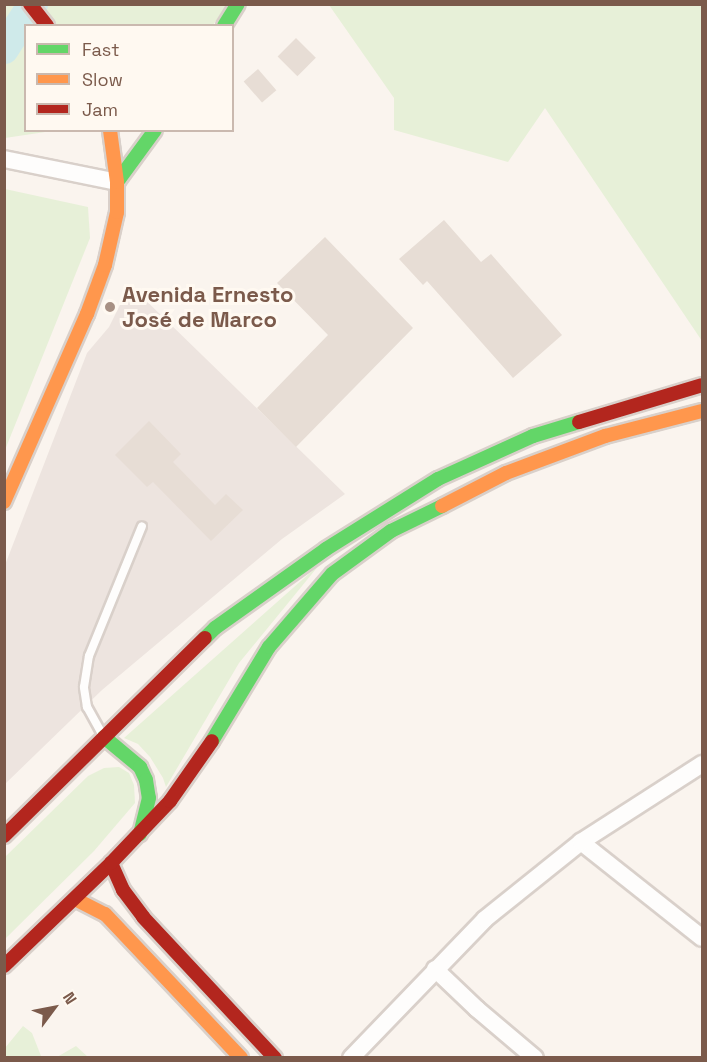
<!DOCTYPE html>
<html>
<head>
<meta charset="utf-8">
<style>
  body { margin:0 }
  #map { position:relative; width:707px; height:1062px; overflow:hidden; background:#faf4ee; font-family:"Space Grotesk",sans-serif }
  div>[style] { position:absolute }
  .industrial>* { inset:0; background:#ede4df }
  .green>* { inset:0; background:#e7f0d8 }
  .river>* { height:30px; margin:-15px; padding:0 15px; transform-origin:15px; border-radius:15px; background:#cfeaea }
  .building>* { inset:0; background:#e7ddd5; transform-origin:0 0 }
  .roads { filter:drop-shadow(2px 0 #d9d0ca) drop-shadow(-2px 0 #d9d0ca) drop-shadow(0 2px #d9d0ca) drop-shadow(0 -2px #d9d0ca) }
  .lane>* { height:8px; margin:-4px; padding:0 4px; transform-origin:4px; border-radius:4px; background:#fefdfc }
  .street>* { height:16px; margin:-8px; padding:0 8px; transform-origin:8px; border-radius:8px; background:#fefdfc }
  .fast>* { height:14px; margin:-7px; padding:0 7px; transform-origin:7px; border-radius:7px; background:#63d668 }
  .slow>* { height:14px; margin:-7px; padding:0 7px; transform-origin:7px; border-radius:7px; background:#ff974d }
  .jam>* { height:14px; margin:-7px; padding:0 7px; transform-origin:7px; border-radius:7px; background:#b3261e }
  .dots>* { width:16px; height:16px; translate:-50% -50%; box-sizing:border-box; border:3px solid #fff9f1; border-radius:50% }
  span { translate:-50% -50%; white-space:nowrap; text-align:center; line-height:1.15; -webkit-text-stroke:6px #fff9f1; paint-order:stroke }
  .poi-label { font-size:22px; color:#7b5a4b; font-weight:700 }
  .left { translate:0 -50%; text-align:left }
  .frame { position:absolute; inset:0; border:6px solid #7b5a4b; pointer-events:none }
  .legend { position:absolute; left:24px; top:24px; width:210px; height:108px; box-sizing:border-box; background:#fff9f1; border:2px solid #cab9af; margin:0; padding:8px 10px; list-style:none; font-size:18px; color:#7b5a4b }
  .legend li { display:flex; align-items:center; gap:12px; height:30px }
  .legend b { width:30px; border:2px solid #cab9af }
  .north { position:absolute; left:24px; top:978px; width:60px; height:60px; -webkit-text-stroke:4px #fff9f1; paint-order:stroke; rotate:58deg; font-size:16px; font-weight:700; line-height:24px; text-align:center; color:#7b5a4b }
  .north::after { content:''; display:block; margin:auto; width:21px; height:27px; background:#7b5a4b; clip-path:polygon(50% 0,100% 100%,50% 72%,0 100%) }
</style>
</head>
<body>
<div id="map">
  <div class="industrial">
    <i style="clip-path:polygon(130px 285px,345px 494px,282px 539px,102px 690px,5px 784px,5px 565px,87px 353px,109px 327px)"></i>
  </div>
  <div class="green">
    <i style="clip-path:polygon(5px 5px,227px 5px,213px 25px,26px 26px,26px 130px,52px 131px,5px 138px)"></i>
    <i style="clip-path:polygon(329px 5px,702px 5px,702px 341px,545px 108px,508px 162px,394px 130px,394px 98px)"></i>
    <i style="clip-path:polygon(5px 189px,88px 207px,90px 238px,5px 450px)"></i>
    <i style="clip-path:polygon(320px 564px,239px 663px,166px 787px,163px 778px,150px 757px,138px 744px,124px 738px)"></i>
    <i style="clip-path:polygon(119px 767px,129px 773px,134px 785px,135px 803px,94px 851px,5px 939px,5px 857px,88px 776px,104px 768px)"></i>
    <i style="clip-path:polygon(23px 1026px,32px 1033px,41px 1056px,57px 1057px,76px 1046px,88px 1057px,5px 1057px,5px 1048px)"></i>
  </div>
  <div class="river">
    <i style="left:4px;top:49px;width:54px;rotate:-57.2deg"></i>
  </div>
  <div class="building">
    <i style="left:296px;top:38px;width:28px;height:26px;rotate:45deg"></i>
    <i style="left:258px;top:69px;width:28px;height:19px;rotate:49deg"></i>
    <i style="clip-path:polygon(444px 220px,481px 262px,491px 254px,562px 335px,513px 378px,427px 281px,423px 285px,399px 259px)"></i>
    <i style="clip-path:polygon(325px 237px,413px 328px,296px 447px,257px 408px,328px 335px,277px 283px)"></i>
    <i style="clip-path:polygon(149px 421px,181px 454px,173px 462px,215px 505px,226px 494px,243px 510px,211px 541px,153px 482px,147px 487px,115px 455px)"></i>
  </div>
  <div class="roads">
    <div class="lane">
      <i style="left:101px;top:732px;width:29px;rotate:-119deg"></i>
      <i style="left:87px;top:707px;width:20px;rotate:-99deg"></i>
      <i style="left:84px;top:687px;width:31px;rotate:-81deg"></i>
      <i style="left:89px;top:656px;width:140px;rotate:-67.8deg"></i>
    </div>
    <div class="street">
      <i style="left:4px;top:159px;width:115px;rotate:11.5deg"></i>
      <i style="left:581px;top:842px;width:154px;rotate:38.4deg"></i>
      <i style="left:435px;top:969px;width:58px;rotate:43.6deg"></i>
      <i style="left:477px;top:1009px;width:76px;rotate:40.2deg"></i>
      <i style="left:351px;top:1058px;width:193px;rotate:-46deg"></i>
      <i style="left:485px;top:919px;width:123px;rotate:-38.7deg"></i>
      <i style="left:581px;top:842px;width:144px;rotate:-32.8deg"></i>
    </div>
    <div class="fast">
      <i style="left:224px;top:26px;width:26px;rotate:-58deg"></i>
      <i style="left:117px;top:182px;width:64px;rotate:-53.8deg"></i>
      <i style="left:205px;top:638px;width:14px;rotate:-45deg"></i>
      <i style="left:215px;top:628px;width:136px;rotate:-35.4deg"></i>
      <i style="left:326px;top:549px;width:132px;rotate:-32deg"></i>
      <i style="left:438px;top:479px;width:104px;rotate:-24.4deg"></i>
      <i style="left:533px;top:436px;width:48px;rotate:-16.9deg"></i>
      <i style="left:104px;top:737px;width:47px;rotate:39.8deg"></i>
      <i style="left:140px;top:767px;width:14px;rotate:65deg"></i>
      <i style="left:146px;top:780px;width:18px;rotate:81deg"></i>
      <i style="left:149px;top:798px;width:37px;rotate:104deg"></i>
      <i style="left:212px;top:741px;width:110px;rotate:-58.8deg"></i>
      <i style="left:269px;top:647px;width:96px;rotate:-49.2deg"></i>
      <i style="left:332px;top:574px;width:73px;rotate:-36.1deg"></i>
      <i style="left:391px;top:531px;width:57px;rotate:-26.1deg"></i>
    </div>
    <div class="slow">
      <i style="left:4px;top:502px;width:206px;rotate:-66.2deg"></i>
      <i style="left:87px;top:314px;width:52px;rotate:-69.8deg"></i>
      <i style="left:105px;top:265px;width:54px;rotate:-77.2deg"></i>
      <i style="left:117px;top:212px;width:30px;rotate:-90deg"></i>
      <i style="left:117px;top:182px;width:52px;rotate:-97.7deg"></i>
      <i style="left:442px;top:506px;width:72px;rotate:-27.3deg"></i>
      <i style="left:506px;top:473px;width:106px;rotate:-20.5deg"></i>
      <i style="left:605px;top:436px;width:100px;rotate:-14.5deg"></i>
      <i style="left:75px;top:899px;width:34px;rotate:27deg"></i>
      <i style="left:105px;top:914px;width:198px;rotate:46.6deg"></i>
    </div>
    <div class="jam">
      <i style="left:30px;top:4px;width:28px;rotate:52deg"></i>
      <i style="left:579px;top:422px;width:128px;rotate:-16.7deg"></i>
      <i style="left:4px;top:836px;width:282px;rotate:-44.6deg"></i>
      <i style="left:111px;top:863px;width:30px;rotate:66deg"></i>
      <i style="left:123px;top:890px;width:34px;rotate:53deg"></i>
      <i style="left:143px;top:917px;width:193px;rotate:46.9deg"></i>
      <i style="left:4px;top:966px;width:149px;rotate:-43.9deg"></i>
      <i style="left:111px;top:863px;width:86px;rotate:-46.4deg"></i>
      <i style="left:170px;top:801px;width:73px;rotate:-55deg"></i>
    </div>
  </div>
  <div class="dots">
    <i style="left:110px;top:307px;background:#a79084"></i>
  </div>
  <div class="poi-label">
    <span class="left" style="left:122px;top:307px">Avenida Ernesto<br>José de Marco</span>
  </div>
  <div class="frame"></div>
  <ul class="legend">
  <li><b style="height:8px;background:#63d668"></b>Fast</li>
  <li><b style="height:8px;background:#ff974d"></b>Slow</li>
  <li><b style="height:8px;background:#b3261e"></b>Jam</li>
  </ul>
  <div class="north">N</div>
</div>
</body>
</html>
